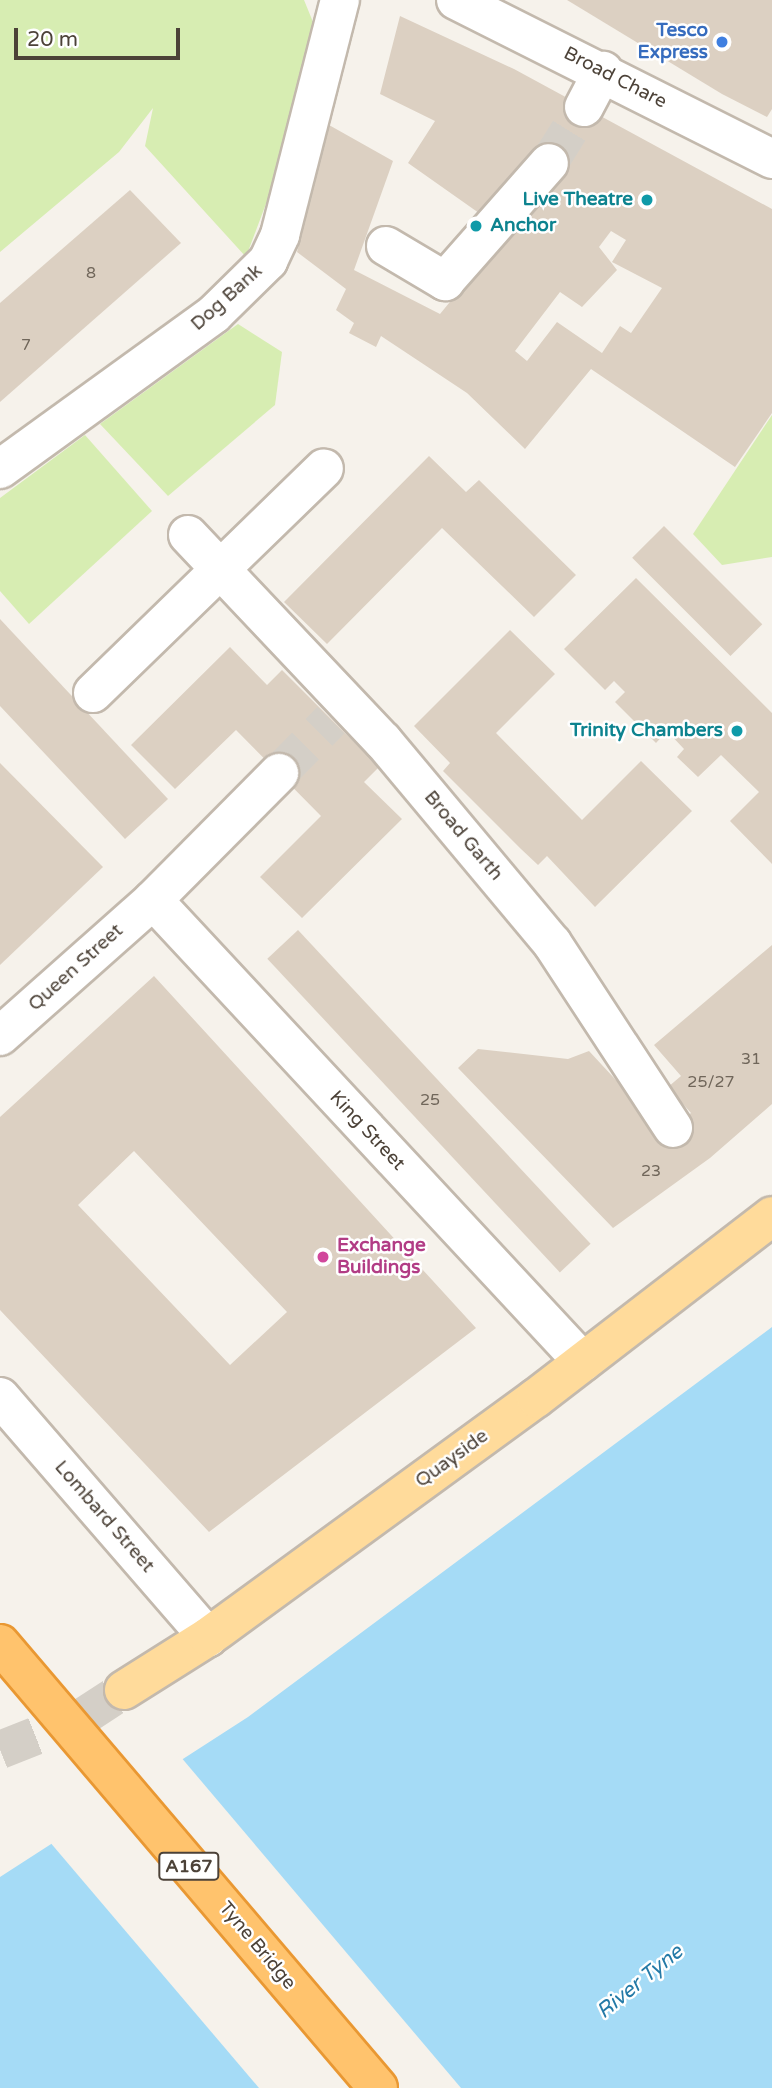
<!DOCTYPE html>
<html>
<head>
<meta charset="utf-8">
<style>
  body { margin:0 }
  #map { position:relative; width:772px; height:2088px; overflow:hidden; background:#f6f2eb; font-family:"Varela Round",sans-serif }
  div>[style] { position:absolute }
  .green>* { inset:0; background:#d7edb2 }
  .water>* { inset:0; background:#a5dbf6 }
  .pier>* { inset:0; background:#f6f2eb }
  .building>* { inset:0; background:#dcd0c2; transform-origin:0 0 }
  .minor-tunnel>* { height:38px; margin-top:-19px; transform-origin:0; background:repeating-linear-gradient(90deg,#d4cfc7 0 38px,transparent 0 57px) }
  .major-tunnel>* { height:38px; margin-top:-19px; transform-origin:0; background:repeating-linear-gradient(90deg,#d4cfc7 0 38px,transparent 0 57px) }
  .roads { filter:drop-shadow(2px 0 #c3b9ad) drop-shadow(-2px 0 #c3b9ad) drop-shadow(0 2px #c3b9ad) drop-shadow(0 -2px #c3b9ad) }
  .minor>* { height:38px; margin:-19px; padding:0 19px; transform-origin:19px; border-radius:19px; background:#fff }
  .major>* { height:38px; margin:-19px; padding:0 19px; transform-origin:19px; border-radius:19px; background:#ffdb9b }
  .bridges { filter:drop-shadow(2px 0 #e99833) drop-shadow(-2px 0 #e99833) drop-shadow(0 2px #e99833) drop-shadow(0 -2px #e99833) }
  .highway-bridge>* { height:38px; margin:-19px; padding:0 19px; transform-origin:19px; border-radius:19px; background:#ffc36d }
  .dots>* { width:19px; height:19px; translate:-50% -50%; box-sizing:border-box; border:4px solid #fff; border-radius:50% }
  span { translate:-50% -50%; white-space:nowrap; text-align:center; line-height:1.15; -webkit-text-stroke:5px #fff; paint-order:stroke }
  .number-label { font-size:16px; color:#70665a }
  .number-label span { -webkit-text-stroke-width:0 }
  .shield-label span { padding:2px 5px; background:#fff; border:2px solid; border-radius:5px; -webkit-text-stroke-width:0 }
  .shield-label { font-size:18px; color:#4c4238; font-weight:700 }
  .shop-label { font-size:19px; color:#366cbe; font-weight:700 }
  .right { translate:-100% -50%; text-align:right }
  .street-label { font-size:19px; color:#4c4238 }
  .culture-label { font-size:19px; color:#0d838f; font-weight:700 }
  .left { translate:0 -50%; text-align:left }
  .hotel-label { font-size:19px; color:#b23c85; font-weight:700 }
  .water-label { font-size:21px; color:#247aa7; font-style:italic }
  .scale { position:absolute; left:14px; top:28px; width:166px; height:32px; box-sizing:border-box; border:4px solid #4c4238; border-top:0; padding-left:9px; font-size:21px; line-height:24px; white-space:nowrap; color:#4c4238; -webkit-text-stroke:5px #fff; paint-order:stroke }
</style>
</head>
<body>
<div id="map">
  <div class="green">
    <i style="clip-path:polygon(0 0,304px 0,313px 22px,270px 193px,246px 257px,145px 146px,153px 108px,119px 152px,0 252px)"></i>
    <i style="clip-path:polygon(238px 324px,282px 352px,275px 405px,168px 496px,100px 424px)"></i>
    <i style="clip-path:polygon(772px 415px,772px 557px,722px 565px,693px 534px)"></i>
    <i style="clip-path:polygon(85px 435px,152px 511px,29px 624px,0 591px,0 498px)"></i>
  </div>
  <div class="water">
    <i style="clip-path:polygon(772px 1327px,772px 2088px,0 2088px,0 1877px,248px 1717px)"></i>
  </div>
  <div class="pier">
    <i style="clip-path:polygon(180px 1756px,461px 2088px,259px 2088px,49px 1841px)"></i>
  </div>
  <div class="building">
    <i style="clip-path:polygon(567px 0,772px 0,772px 109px,767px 117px,722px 94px)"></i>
    <i style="clip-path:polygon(evenodd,400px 16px,514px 69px,772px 209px,772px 413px,735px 467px,591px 369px,525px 449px,467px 393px,381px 336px,376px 347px,349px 333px,354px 323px,336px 310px,346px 289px,297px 252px,329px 125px,393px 161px,354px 270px,440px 314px,487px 257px,486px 218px,408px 163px,435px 121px,380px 94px,400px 16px,611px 231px,626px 240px,612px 262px,662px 288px,631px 333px,620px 326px,602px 353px,557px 322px,527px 361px,515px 351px,560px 292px,582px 307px,617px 270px,599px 247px,611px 231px)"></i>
    <i style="clip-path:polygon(130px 190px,181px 243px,0 402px,0 303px)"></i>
    <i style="clip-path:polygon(429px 456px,466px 492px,479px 480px,576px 575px,534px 617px,442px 528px,327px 644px,284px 602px)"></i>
    <i style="left:664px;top:526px;width:139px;height:45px;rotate:45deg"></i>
    <i style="clip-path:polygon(636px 578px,772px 713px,772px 864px,730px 821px,759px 792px,721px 755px,698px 777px,677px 757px,684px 749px,667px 731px,656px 743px,615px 702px,625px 692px,614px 681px,605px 690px,564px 649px)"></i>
    <i style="clip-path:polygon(0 619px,168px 799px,125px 839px,0 706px)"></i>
    <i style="clip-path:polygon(510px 630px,555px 674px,496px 733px,582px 820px,641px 761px,692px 811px,595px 907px,547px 856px,538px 865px,521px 849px,443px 771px,450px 763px,414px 726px)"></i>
    <i style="clip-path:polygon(230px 647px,267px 685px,282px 670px,379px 767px,364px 782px,402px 819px,302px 918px,260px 877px,321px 816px,236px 730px,175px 789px,131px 745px)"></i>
    <i style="clip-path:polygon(0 763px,103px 867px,0 965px)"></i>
    <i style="left:298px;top:930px;width:429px;height:42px;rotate:47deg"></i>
    <i style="clip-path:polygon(772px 945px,772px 1104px,710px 1158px,613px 1228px,458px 1068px,478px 1049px,568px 1059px,589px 1051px,666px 1134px,691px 1113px,668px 1087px,681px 1076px,654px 1045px)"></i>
    <i style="clip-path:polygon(evenodd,154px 976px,476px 1328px,209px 1532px,0 1310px,0 1117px,154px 976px,134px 1151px,287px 1312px,230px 1365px,78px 1205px,134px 1151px)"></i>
  </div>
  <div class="minor-tunnel">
    <i style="left:549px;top:163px;width:66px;rotate:-58deg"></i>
    <i style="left:279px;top:773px;width:74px;rotate:-45.5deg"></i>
  </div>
  <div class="major-tunnel">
    <i style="left:0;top:1750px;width:87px;rotate:-21.6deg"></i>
    <i style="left:81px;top:1718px;width:51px;rotate:-33.1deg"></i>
  </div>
  <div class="roads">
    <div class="minor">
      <i style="left:456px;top:0;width:354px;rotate:26.7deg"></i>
      <i style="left:584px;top:107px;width:41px;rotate:-62.2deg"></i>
      <i style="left:386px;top:246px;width:69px;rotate:30.7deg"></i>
      <i style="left:445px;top:281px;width:157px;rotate:-48.6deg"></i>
      <i style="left:0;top:469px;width:264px;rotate:-35.9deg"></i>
      <i style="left:214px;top:314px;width:76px;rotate:-44.5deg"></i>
      <i style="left:268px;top:261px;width:29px;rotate:-65deg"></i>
      <i style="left:280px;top:235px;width:243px;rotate:-75.7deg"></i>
      <i style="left:188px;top:535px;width:284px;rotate:46.6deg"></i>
      <i style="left:383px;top:741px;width:263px;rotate:50.1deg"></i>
      <i style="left:552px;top:943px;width:221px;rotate:56.8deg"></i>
      <i style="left:93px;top:693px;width:322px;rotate:-44.2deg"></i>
      <i style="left:153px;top:900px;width:631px;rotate:47.05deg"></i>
      <i style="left:0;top:1036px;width:205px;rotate:-41.6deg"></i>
      <i style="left:153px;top:900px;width:179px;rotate:-45.2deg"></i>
      <i style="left:0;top:1397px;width:318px;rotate:49.1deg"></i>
    </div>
    <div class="major">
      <i style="left:124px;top:1690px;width:99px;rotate:-32.2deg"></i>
      <i style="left:208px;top:1637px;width:406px;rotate:-36.1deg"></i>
      <i style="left:536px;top:1398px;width:298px;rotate:-37.6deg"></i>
    </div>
  </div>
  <div class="bridges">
    <div class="highway-bridge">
      <i style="left:0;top:1644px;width:583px;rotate:49.59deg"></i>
    </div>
  </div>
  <div class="dots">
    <i style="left:722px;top:42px;background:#3f7fe0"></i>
    <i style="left:647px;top:200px;background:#0f9aa8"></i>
    <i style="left:476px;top:226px;background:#0f9aa8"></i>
    <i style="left:737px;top:731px;background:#0f9aa8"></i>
    <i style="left:323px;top:1257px;background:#d1479c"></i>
  </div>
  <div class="number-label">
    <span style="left:91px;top:273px">8</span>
    <span style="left:26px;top:345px">7</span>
    <span style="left:751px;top:1059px">31</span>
    <span style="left:711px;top:1082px">25/27</span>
    <span style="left:430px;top:1100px">25</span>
    <span style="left:651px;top:1171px">23</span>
  </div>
  <div class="shield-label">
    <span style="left:189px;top:1866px">A167</span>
  </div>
  <div class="shop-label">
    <span class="right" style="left:708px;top:42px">Tesco<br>Express</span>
  </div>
  <div class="street-label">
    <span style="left:615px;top:78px;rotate:27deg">Broad Chare</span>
    <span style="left:227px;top:298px;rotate:-42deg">Dog Bank</span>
    <span style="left:463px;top:836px;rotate:50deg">Broad Garth</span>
    <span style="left:76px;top:968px;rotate:-42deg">Queen Street</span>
    <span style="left:367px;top:1131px;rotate:47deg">King Street</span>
    <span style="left:452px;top:1459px;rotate:-36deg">Quayside</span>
    <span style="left:104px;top:1517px;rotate:49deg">Lombard Street</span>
    <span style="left:257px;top:1946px;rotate:50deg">Tyne Bridge</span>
  </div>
  <div class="culture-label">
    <span class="right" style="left:633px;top:200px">Live Theatre</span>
    <span class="left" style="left:490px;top:226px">Anchor</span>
    <span class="right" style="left:723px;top:731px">Trinity Chambers</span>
  </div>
  <div class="hotel-label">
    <span class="left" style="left:337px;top:1257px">Exchange<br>Buildings</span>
  </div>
  <div class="water-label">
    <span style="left:640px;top:1982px;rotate:-39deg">River Tyne</span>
  </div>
  <div class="scale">20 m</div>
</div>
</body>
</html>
